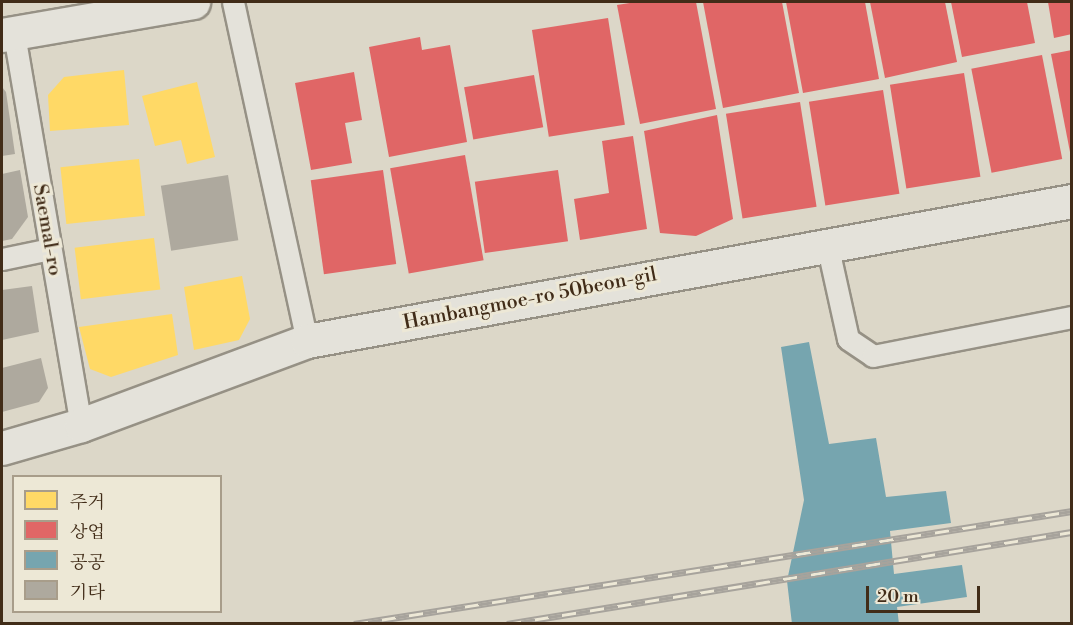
<!DOCTYPE html>
<html>
<head>
<meta charset="utf-8">
<style>
  body { margin:0 }
  #map { position:relative; width:1073px; height:625px; overflow:hidden; background:#dcd7c8; font-family:"Libre Bodoni","Noto Serif KR",serif }
  div>[style] { position:absolute }
  .homes>* { inset:0; background:#ffd966; transform-origin:0 0 }
  .shops>* { inset:0; background:#e06666; transform-origin:0 0 }
  .public>* { inset:0; background:#76a5af }
  .building>* { inset:0; background:#aea99e; transform-origin:0 0 }
  .roads { filter:drop-shadow(2px 0 #969185) drop-shadow(-2px 0 #969185) drop-shadow(0 2px #969185) drop-shadow(0 -2px #969185) }
  .lane>* { height:21px; margin:-10.5px; padding:0 10.5px; transform-origin:10.5px; border-radius:10.5px; background:#e4e2da }
  .street>* { height:33px; margin:-16.5px; padding:0 16.5px; transform-origin:16.5px; border-radius:16.5px; background:#e4e2da }
  .secondary>* { height:33px; margin:-16.5px; padding:0 16.5px; transform-origin:16.5px; border-radius:16.5px; background:#e4e2da }
  .rail>* { height:7px; margin-top:-3.5px; transform-origin:0; background:repeating-linear-gradient(90deg,#ede8d6 0 14px,#a7a39c 0 28px); box-sizing:border-box; border-block:2px solid #a7a39c }
  span { translate:-50% -50%; white-space:nowrap; text-align:center; line-height:1.15; -webkit-text-stroke:6px #ede8d6; paint-order:stroke }
  .street-label { font-size:20px; color:#412c18 }
  .frame { position:absolute; inset:0; border:3px solid #412c18; pointer-events:none }
  .legend { position:absolute; left:12px; top:475px; width:210px; height:138px; box-sizing:border-box; background:#ede8d6; border:2px solid #a89d8a; margin:0; padding:8px 10px; list-style:none; font-size:18px; color:#412c18 }
  .legend li { display:flex; align-items:center; gap:12px; height:30px }
  .legend b { width:30px; border:2px solid #a89d8a }
  .scale { position:absolute; left:866px; top:586px; width:114px; height:27px; box-sizing:border-box; border:3px solid #412c18; border-top:0; padding-left:8px; font-size:18px; line-height:21px; white-space:nowrap; color:#412c18; -webkit-text-stroke:4px #ede8d6; paint-order:stroke }
</style>
</head>
<body>
<div id="map">
  <div class="homes">
    <i style="clip-path:polygon(124px 70px,129px 125px,50px 131px,48px 95px,64px 77px)"></i>
    <i style="clip-path:polygon(197px 82px,215px 157px,187px 164px,181px 140px,155px 146px,142px 96px)"></i>
    <i style="left:139px;top:159px;width:57px;height:79px;rotate:84deg"></i>
    <i style="left:154px;top:238px;width:52px;height:80px;rotate:83deg"></i>
    <i style="clip-path:polygon(242px 276px,250px 319px,239px 340px,194px 350px,184px 287px)"></i>
    <i style="clip-path:polygon(172px 314px,178px 355px,111px 377px,90px 369px,79px 327px)"></i>
  </div>
  <div class="shops">
    <i style="clip-path:polygon(636px 2px,696px 2px,716px 109px,640px 124px,617px 5px)"></i>
    <i style="clip-path:polygon(703px 2px,782px 2px,799px 93px,723px 108px)"></i>
    <i style="clip-path:polygon(786px 2px,865px 2px,879px 79px,803px 93px)"></i>
    <i style="clip-path:polygon(870px 2px,945px 2px,957px 62px,885px 78px)"></i>
    <i style="clip-path:polygon(951px 2px,1027px 2px,1035px 43px,962px 57px)"></i>
    <i style="clip-path:polygon(1048px 2px,1072px 2px,1072px 34px,1054px 38px)"></i>
    <i style="left:608px;top:18px;width:108px;height:77px;rotate:81deg"></i>
    <i style="clip-path:polygon(420px 37px,422px 50px,450px 45px,467px 142px,389px 157px,369px 47px)"></i>
    <i style="clip-path:polygon(1072px 50px,1072px 152px,1070px 152px,1051px 54px)"></i>
    <i style="left:1042px;top:55px;width:106px;height:72px;rotate:79deg"></i>
    <i style="clip-path:polygon(354px 72px,362px 120px,345px 123px,352px 163px,311px 170px,295px 83px)"></i>
    <i style="left:964px;top:73px;width:105px;height:75px;rotate:81deg"></i>
    <i style="left:534px;top:75px;width:53px;height:71px;rotate:80deg"></i>
    <i style="left:883px;top:90px;width:105px;height:75px;rotate:81deg"></i>
    <i style="left:800px;top:102px;width:106px;height:75px;rotate:81deg"></i>
    <i style="clip-path:polygon(717px 115px,733px 219px,696px 236px,660px 233px,644px 131px)"></i>
    <i style="clip-path:polygon(633px 136px,647px 229px,580px 240px,574px 199px,609px 193px,602px 141px)"></i>
    <i style="left:465px;top:155px;width:107px;height:76px;rotate:80deg"></i>
    <i style="left:383px;top:170px;width:95px;height:73px;rotate:82deg"></i>
    <i style="left:558px;top:170px;width:72px;height:84px;rotate:82deg"></i>
  </div>
  <div class="public">
    <i style="clip-path:polygon(809px 342px,829px 444px,876px 438px,886px 497px,946px 491px,951px 523px,890px 531px,894px 574px,962px 565px,967px 597px,897px 607px,899px 624px,792px 624px,787px 581px,804px 500px,781px 347px)"></i>
  </div>
  <div class="building">
    <i style="clip-path:polygon(2px 87px,6px 92px,15px 154px,2px 156px)"></i>
    <i style="clip-path:polygon(20px 170px,28px 217px,12px 239px,2px 241px,2px 174px)"></i>
    <i style="left:228px;top:175px;width:66px;height:68px;rotate:81deg"></i>
    <i style="clip-path:polygon(32px 286px,39px 332px,2px 340px,2px 290px)"></i>
    <i style="clip-path:polygon(41px 358px,48px 388px,39px 402px,2px 412px,2px 368px)"></i>
  </div>
  <div class="roads">
    <div class="lane">
      <i style="left:233px;top:2px;width:347px;rotate:77.7deg"></i>
      <i style="left:14px;top:34px;width:397px;rotate:80.3deg"></i>
      <i style="left:827px;top:244px;width:97px;rotate:77.5deg"></i>
      <i style="left:848px;top:339px;width:30px;rotate:34deg"></i>
      <i style="left:873px;top:356px;width:203px;rotate:-11.1deg"></i>
      <i style="left:2px;top:259px;width:49px;rotate:-11.8deg"></i>
    </div>
    <div class="street">
      <i style="left:2px;top:448px;width:82px;rotate:-16.2deg"></i>
      <i style="left:81px;top:425px;width:241px;rotate:-20.4deg"></i>
      <i style="left:307px;top:341px;width:778px;rotate:-10.37deg"></i>
    </div>
    <div class="secondary">
      <i style="left:2px;top:35px;width:194px;rotate:-9.8deg"></i>
    </div>
  </div>
  <div class="rail">
    <i style="left:354px;top:624px;width:727px;rotate:-8.94deg"></i>
    <i style="left:507px;top:624px;width:572px;rotate:-9.25deg"></i>
  </div>
  <div class="street-label">
    <span style="left:47px;top:230px;rotate:80deg">Saemal-ro</span>
    <span style="left:530px;top:299px;rotate:-11deg">Hambangmoe-ro 50beon-gil</span>
  </div>
  <div class="frame"></div>
  <ul class="legend">
  <li><b style="height:16px;background:#ffd966"></b>주거</li>
  <li><b style="height:16px;background:#e06666"></b>상업</li>
  <li><b style="height:16px;background:#76a5af"></b>공공</li>
  <li><b style="height:16px;background:#aea99e"></b>기타</li>
  </ul>
  <div class="scale">20 m</div>
</div>
</body>
</html>
